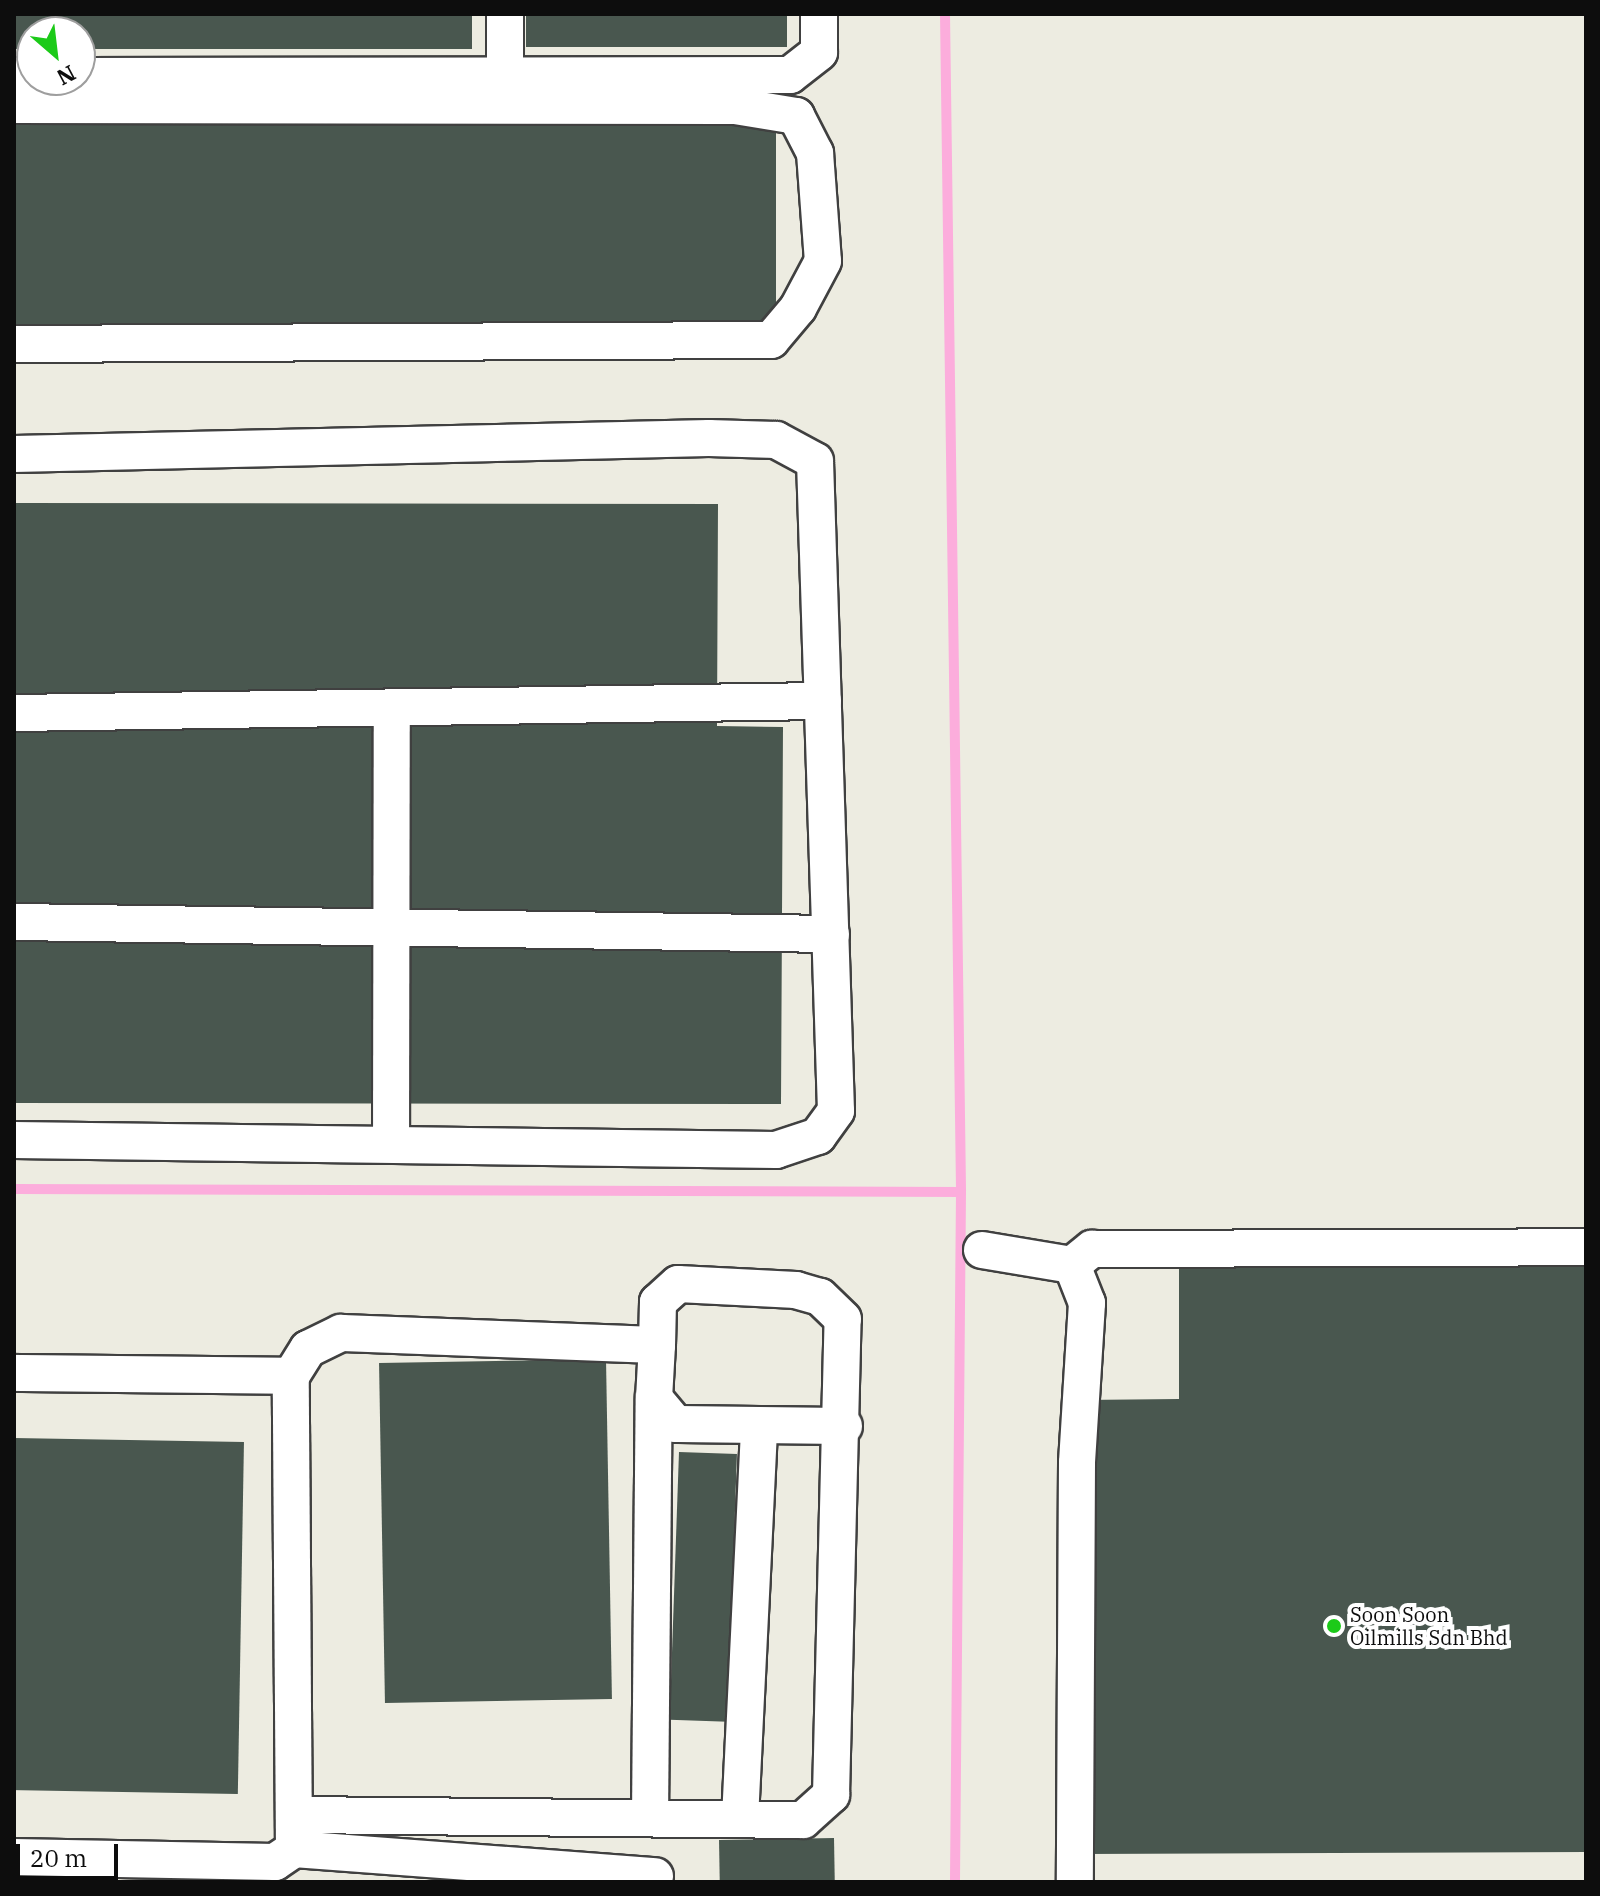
<!DOCTYPE html>
<html>
<head>
<meta charset="utf-8">
<style>
  body { margin:0 }
  #map { position:relative; width:1600px; height:1896px; overflow:hidden; background:#eefffc; font-family:"IBM Plex Serif",serif }
  div>[style] { position:absolute }
  .industrial>* { inset:0; background:#edece1 }
  .stream>* { height:10px; margin:-5px; padding:0 5px; transform-origin:5px; border-radius:5px; background:#fcaddc }
  .building>* { inset:0; background:#49574f; transform-origin:0 0 }
  .roads { filter:drop-shadow(2px 0 #404040) drop-shadow(-2px 0 #404040) drop-shadow(0 2px #404040) drop-shadow(0 -2px #404040) }
  .minor>* { height:36px; margin:-18px; padding:0 18px; transform-origin:18px; border-radius:18px; background:#fff }
  .dots>* { width:22px; height:22px; translate:-50% -50%; box-sizing:border-box; border:4px solid #fff; border-radius:50% }
  span { translate:-50% -50%; white-space:nowrap; text-align:center; line-height:1.15; -webkit-text-stroke:8px #fff; paint-order:stroke }
  .poi-label { font-size:20px; color:#0d0d0d }
  .left { translate:0 -50%; text-align:left }
  .frame { position:absolute; inset:0; border:16px solid #0d0d0d; pointer-events:none }
  .north { position:absolute; left:16px; top:16px; width:80px; height:80px; box-sizing:border-box; background:#fff; border:2px solid #9e9e9e; border-radius:50%; rotate:152deg; font-size:22px; font-weight:700; line-height:32px; text-align:center; color:#0d0d0d }
  .north::after { content:''; display:block; margin:auto; width:28px; height:36px; background:#1cca19; clip-path:polygon(50% 0,100% 100%,50% 72%,0 100%) }
  .scale { position:absolute; left:16px; top:1844px; width:102px; height:36px; box-sizing:border-box; border:4px solid #0d0d0d; border-top:0; padding-left:10px; font-size:24px; line-height:28px; white-space:nowrap; color:#0d0d0d; -webkit-text-stroke:6px #fff; paint-order:stroke }
</style>
</head>
<body>
<div id="map">
  <div class="industrial">
    <i style="clip-path:polygon(evenodd,14px 14px,1586px 14px,1586px 1882px,14px 1882px,14px 14px,32px 32px,80px 32px,80px 80px,32px 80px,32px 32px)"></i>
  </div>
  <div class="stream">
    <i style="left:945px;top:14px;width:1178px;rotate:89.22deg"></i>
    <i style="left:961px;top:1192px;width:690px;rotate:90.5deg"></i>
    <i style="left:14px;top:1189px;width:947px;rotate:0.18deg"></i>
  </div>
  <div class="building">
    <i style="clip-path:polygon(14px 14px,472px 14px,472px 49px,80px 49px,80px 32px,32px 32px,32px 49px,14px 49px)"></i>
    <i style="left:526px;top:14px;width:261px;height:33px"></i>
    <i style="left:14px;top:123px;width:762px;height:202px"></i>
    <i style="clip-path:polygon(14px 503px,718px 504px,717px 726px,783px 727px,781px 1104px,14px 1103px)"></i>
    <i style="clip-path:polygon(1586px 1261px,1586px 1852px,1082px 1854px,1082px 1400px,1179px 1399px,1179px 1263px)"></i>
    <i style="left:606px;top:1359px;width:340px;height:227px;rotate:89deg"></i>
    <i style="left:14px;top:1438px;width:230px;height:352px;rotate:1deg"></i>
    <i style="left:679px;top:1452px;width:58px;height:268px;rotate:2deg"></i>
    <i style="left:834px;top:1838px;width:44px;height:115px;rotate:89deg"></i>
  </div>
  <div class="roads">
    <div class="minor">
      <i style="left:505px;top:14px;width:61px;rotate:90deg"></i>
      <i style="left:14px;top:76px;width:18px"></i>
      <i style="left:80px;top:76px;width:710px;rotate:-0.08deg"></i>
      <i style="left:790px;top:75px;width:37px;rotate:-38deg"></i>
      <i style="left:819px;top:52px;width:38px;rotate:-90deg"></i>
      <i style="left:14px;top:105px;width:721px;rotate:0.08deg"></i>
      <i style="left:735px;top:106px;width:62px;rotate:9.3deg"></i>
      <i style="left:796px;top:116px;width:42px;rotate:62.8deg"></i>
      <i style="left:815px;top:153px;width:108px;rotate:85.8deg"></i>
      <i style="left:823px;top:261px;width:53px;rotate:118deg"></i>
      <i style="left:798px;top:308px;width:42px;rotate:130.2deg"></i>
      <i style="left:771px;top:340px;width:757px;rotate:179.7deg"></i>
      <i style="left:14px;top:454px;width:695px;rotate:-1.32deg"></i>
      <i style="left:709px;top:438px;width:67px;rotate:1.7deg"></i>
      <i style="left:776px;top:440px;width:44px;rotate:28.3deg"></i>
      <i style="left:815px;top:461px;width:650px;rotate:88.15deg"></i>
      <i style="left:836px;top:1111px;width:31px;rotate:126deg"></i>
      <i style="left:818px;top:1136px;width:44px;rotate:161.6deg"></i>
      <i style="left:776px;top:1150px;width:762px;rotate:-179.25deg"></i>
      <i style="left:14px;top:713px;width:809px;rotate:-0.85deg"></i>
      <i style="left:14px;top:922px;width:817px;rotate:0.84deg"></i>
      <i style="left:391px;top:1144px;width:437px;rotate:-89.9deg"></i>
      <i style="left:982px;top:1250px;width:91px;rotate:9.5deg"></i>
      <i style="left:1072px;top:1265px;width:41px;rotate:68.5deg"></i>
      <i style="left:1087px;top:1303px;width:160px;rotate:93.6deg"></i>
      <i style="left:1077px;top:1463px;width:419px;rotate:90.3deg"></i>
      <i style="left:1072px;top:1265px;width:26px;rotate:-39deg"></i>
      <i style="left:1092px;top:1249px;width:494px;rotate:-0.2deg"></i>
      <i style="left:14px;top:1373px;width:277px;rotate:0.6deg"></i>
      <i style="left:294px;top:1815px;width:509px;rotate:0.56deg"></i>
      <i style="left:803px;top:1820px;width:38px;rotate:-42deg"></i>
      <i style="left:831px;top:1795px;width:476px;rotate:-88.6deg"></i>
      <i style="left:843px;top:1319px;width:32px;rotate:-136deg"></i>
      <i style="left:820px;top:1297px;width:25px;rotate:-164deg"></i>
      <i style="left:796px;top:1290px;width:118px;rotate:-177.1deg"></i>
      <i style="left:678px;top:1284px;width:27px;rotate:138deg"></i>
      <i style="left:658px;top:1302px;width:43px;rotate:91.3deg"></i>
      <i style="left:650px;top:1818px;width:420px;rotate:-89.5deg"></i>
      <i style="left:740px;top:1819px;width:393px;rotate:-87.2deg"></i>
      <i style="left:294px;top:1849px;width:362px;rotate:4.3deg"></i>
      <i style="left:14px;top:1857px;width:261px;rotate:1.1deg"></i>
      <i style="left:275px;top:1862px;width:23px;rotate:-34deg"></i>
      <i style="left:294px;top:1849px;width:473px;rotate:-90.4deg"></i>
      <i style="left:291px;top:1376px;width:32px;rotate:-58deg"></i>
      <i style="left:308px;top:1349px;width:37px;rotate:-26deg"></i>
      <i style="left:341px;top:1333px;width:316px;rotate:2.2deg"></i>
      <i style="left:657px;top:1345px;width:53px;rotate:93.2deg"></i>
      <i style="left:654px;top:1398px;width:34px;rotate:50deg"></i>
      <i style="left:676px;top:1424px;width:168px;rotate:0.7deg"></i>
    </div>
  </div>
  <div class="dots">
    <i style="left:1334px;top:1626px;background:#1cca19"></i>
  </div>
  <div class="poi-label">
    <span class="left" style="left:1350px;top:1626px">Soon Soon<br>Oilmills Sdn Bhd</span>
  </div>
  <div class="frame"></div>
  <div class="north">N</div>
  <div class="scale">20 m</div>
</div>
</body>
</html>
